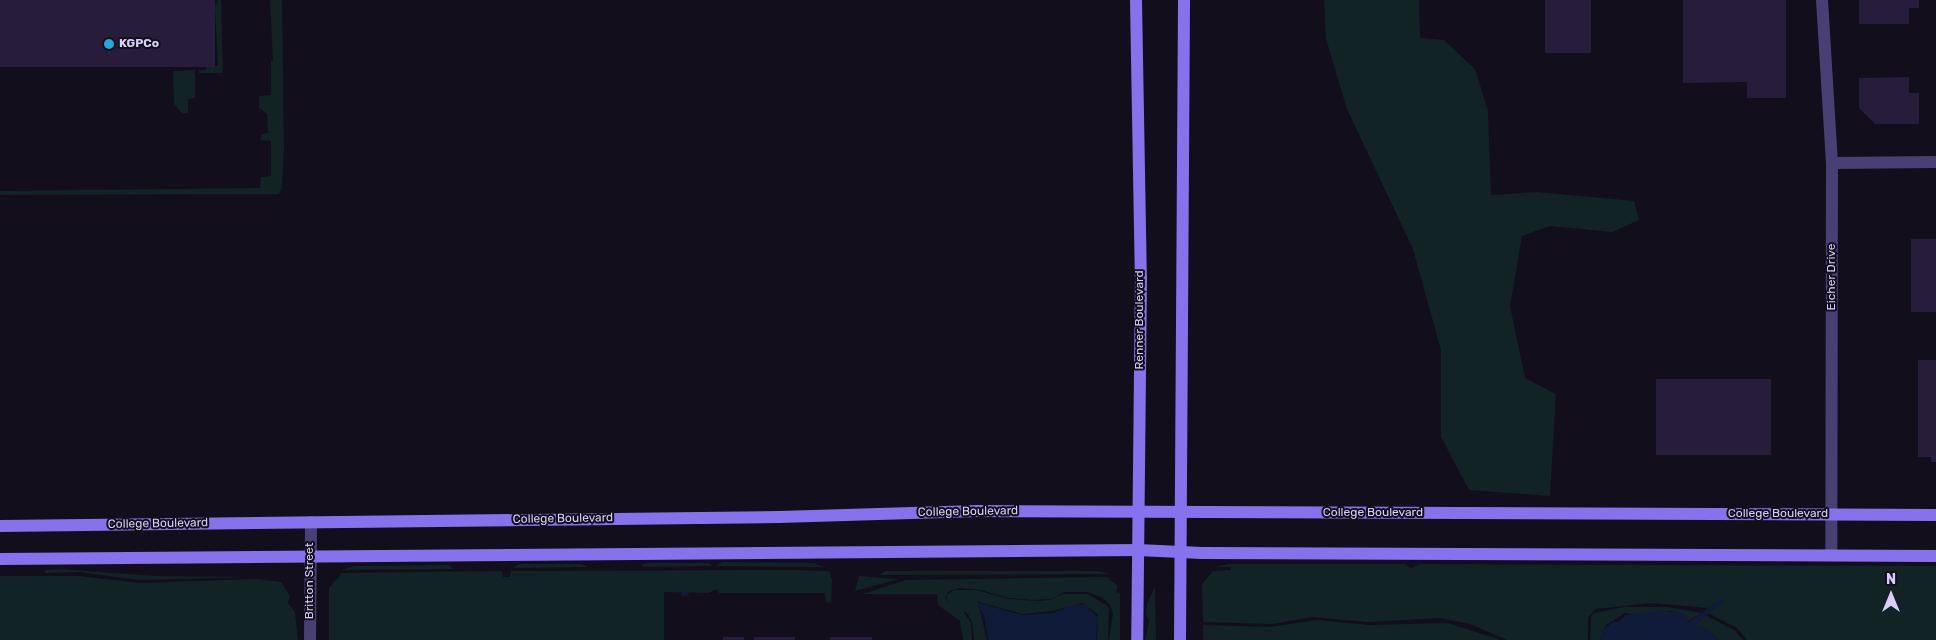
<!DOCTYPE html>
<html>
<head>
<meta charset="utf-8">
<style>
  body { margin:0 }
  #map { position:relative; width:1936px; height:640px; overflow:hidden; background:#120e1c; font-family:Rubik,sans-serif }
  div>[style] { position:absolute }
  .green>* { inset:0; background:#122325 }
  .water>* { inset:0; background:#101a39 }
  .stream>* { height:4.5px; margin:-2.25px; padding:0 2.25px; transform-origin:2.25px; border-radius:2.25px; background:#101a39 }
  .building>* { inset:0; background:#271c3a; transform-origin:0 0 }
  .minor>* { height:12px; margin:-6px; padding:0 6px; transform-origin:6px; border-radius:6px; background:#483f75 }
  .secondary>* { height:12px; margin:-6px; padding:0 6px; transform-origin:6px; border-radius:6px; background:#8672ed }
  .dots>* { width:14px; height:14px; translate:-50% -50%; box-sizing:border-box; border:2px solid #120e1c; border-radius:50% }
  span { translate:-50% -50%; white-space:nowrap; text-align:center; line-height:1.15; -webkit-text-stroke:4px #120e1c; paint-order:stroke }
  .poi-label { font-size:12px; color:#dacff9; font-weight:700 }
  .left { translate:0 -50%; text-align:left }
  .street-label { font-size:12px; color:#dacff9 }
  .north { position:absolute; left:1866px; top:570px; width:50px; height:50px; -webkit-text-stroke:4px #120e1c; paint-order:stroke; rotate:0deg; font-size:14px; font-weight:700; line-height:20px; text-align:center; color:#dacff9 }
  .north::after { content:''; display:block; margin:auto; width:18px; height:22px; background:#dacff9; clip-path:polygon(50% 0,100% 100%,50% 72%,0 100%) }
</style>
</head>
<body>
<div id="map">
  <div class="green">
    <i style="clip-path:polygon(218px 0,221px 0,223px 73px,199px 73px,199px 70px,206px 70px,206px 66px,218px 66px,215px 8px)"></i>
    <i style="clip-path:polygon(270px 0,282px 0,284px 149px,282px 187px,279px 194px,0 195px,0 191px,260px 188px,261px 177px,271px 176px,271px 141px,260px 140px,262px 134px,268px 133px,267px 114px,259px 108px,259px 96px,271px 95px,271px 61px,273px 61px)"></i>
    <i style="clip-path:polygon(1324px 0,1419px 0,1420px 38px,1444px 40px,1475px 69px,1488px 111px,1491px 195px,1537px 192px,1634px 201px,1639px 220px,1612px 232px,1550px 226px,1522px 236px,1510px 306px,1525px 378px,1556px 394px,1550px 496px,1469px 490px,1441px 437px,1441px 350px,1413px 249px,1347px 109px,1326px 39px)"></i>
    <i style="clip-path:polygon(195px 70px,195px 98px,188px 99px,188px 113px,182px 113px,174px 104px,173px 71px)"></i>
    <i style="clip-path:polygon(709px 563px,712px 566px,643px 567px,643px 564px,648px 563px)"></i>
    <i style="clip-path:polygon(814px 563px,824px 567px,716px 566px,722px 562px)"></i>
    <i style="clip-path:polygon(519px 564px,582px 564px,588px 567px,513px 568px)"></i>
    <i style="clip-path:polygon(1229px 564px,1405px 564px,1411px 568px,1420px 564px,1936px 566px,1936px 640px,1747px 640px,1737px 628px,1708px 613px,1722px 602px,1720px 600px,1708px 608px,1650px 603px,1596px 609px,1588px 617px,1588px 640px,1507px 640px,1470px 624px,1440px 618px,1368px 622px,1312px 617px,1272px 624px,1203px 622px,1202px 584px,1213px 571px,1231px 570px,1231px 567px,1214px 567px)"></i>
    <i style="clip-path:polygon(355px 566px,448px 565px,454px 569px,341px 570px)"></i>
    <i style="clip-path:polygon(59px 569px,155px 576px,248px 577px,140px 580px,79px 572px,45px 573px,45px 570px)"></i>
    <i style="clip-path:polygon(793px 570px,829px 571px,832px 580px,831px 603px,826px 602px,825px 593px,719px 593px,716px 589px,709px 593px,664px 592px,664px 640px,329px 640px,329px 588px,342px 573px,502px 571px,503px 577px,510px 577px,511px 571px)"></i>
    <i style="clip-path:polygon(885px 571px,1098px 571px,1110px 574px,879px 575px)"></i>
    <i style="clip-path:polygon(0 576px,78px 576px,140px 583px,258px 579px,281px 582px,290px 596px,288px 603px,295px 612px,298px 640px,0 640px)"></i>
    <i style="clip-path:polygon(859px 576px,882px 578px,899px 579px,855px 591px)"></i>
    <i style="clip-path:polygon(1107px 577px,1118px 586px,1116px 592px,1120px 593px,1120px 640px,1109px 640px,1113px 613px,1110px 605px,1103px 598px,1087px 592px,1064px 592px,1051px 599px,1033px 600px,1009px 598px,981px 590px,960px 588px,949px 591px,945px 597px,949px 604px,946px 596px,954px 590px,976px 590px,1009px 599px,1039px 601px,1050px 600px,1062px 594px,1088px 594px,1109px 607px,1108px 640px,1097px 640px,1098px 614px,1082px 603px,1053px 611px,1023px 614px,978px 602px,987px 640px,974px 640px,972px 622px,968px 614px,963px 611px,971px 623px,972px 640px,963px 640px,960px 621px,938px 605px,937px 594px,863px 594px,906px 580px)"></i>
    <i style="clip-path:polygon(1155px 586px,1156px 640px,1145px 640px,1149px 621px,1146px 615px,1147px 604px)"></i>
    <i style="clip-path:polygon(1624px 607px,1667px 607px,1702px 613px,1688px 621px,1680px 614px,1671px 611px,1637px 615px,1625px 613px,1606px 625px,1600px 640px,1590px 640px,1591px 617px,1594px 613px)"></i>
    <i style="clip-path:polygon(1705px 615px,1734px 630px,1743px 640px,1718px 640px,1709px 630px,1692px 626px)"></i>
    <i style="clip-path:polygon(1317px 620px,1369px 625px,1448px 623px,1501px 640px,1203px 640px,1203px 625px,1271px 627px)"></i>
  </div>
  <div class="water">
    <i style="clip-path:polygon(979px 603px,1023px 615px,1052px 613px,1076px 604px,1085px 605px,1098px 617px,1096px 640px,988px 640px,984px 615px,977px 604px)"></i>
    <i style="clip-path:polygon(1659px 611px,1683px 613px,1690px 624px,1709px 630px,1718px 640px,1600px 640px,1603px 629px,1613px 622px,1618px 622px,1626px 615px)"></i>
  </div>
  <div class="stream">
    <i style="left:683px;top:594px;width:4px"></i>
    <i style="left:1690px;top:624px;width:38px;rotate:-37deg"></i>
  </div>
  <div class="building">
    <i style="left:0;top:0;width:215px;height:67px"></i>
    <i style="left:1545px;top:0;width:46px;height:53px"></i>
    <i style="clip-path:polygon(1683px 0,1786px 0,1786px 98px,1747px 98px,1747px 82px,1683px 83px)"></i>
    <i style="clip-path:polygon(1859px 0,1919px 0,1919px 8px,1909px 8px,1909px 24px,1859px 24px)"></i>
    <i style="clip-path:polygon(1909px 77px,1909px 93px,1919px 93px,1919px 124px,1875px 124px,1859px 108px,1859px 78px)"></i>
    <i style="left:1911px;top:239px;width:25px;height:73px"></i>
    <i style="clip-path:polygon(1918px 360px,1936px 360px,1936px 462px,1931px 462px,1931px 457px,1918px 457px)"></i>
    <i style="left:1656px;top:379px;width:115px;height:76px"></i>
    <i style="left:723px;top:637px;width:21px;height:3px"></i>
    <i style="left:754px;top:637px;width:41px;height:3px"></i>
    <i style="left:830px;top:637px;width:42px;height:3px"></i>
  </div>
  <div class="minor">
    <i style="left:1822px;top:0;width:163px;rotate:86.5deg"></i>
    <i style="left:1832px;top:163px;width:392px;rotate:90.1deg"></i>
    <i style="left:1832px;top:163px;width:104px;rotate:-0.6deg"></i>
    <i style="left:310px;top:640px;width:118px;rotate:-89.5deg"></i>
  </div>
  <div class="secondary">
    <i style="left:1136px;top:0;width:277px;rotate:89deg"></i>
    <i style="left:1141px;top:277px;width:363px;rotate:90.6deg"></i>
    <i style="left:0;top:526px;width:779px;rotate:-0.66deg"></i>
    <i style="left:779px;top:517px;width:199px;rotate:-1.7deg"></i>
    <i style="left:978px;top:511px;width:958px;rotate:0.24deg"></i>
    <i style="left:0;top:559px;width:1138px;rotate:-0.45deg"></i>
    <i style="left:1138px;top:550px;width:64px;rotate:2.7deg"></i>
    <i style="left:1202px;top:553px;width:734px;rotate:0.23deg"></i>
    <i style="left:1180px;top:640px;width:640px;rotate:-89.64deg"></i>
  </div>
  <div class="dots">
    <i style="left:109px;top:44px;background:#1cabd8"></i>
  </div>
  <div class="poi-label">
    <span class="left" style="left:119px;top:44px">KGPCo</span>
  </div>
  <div class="street-label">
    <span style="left:1832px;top:277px;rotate:-90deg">Eicher Drive</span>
    <span style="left:1140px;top:320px;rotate:-90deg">Renner Boulevard</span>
    <span style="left:968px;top:512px;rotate:-1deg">College Boulevard</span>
    <span style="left:1373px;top:513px">College Boulevard</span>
    <span style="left:1778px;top:514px">College Boulevard</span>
    <span style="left:563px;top:519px;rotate:-1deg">College Boulevard</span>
    <span style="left:158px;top:524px;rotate:-1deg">College Boulevard</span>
    <span style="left:310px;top:581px;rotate:-90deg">Britton Street</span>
  </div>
  <div class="north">N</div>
</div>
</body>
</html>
